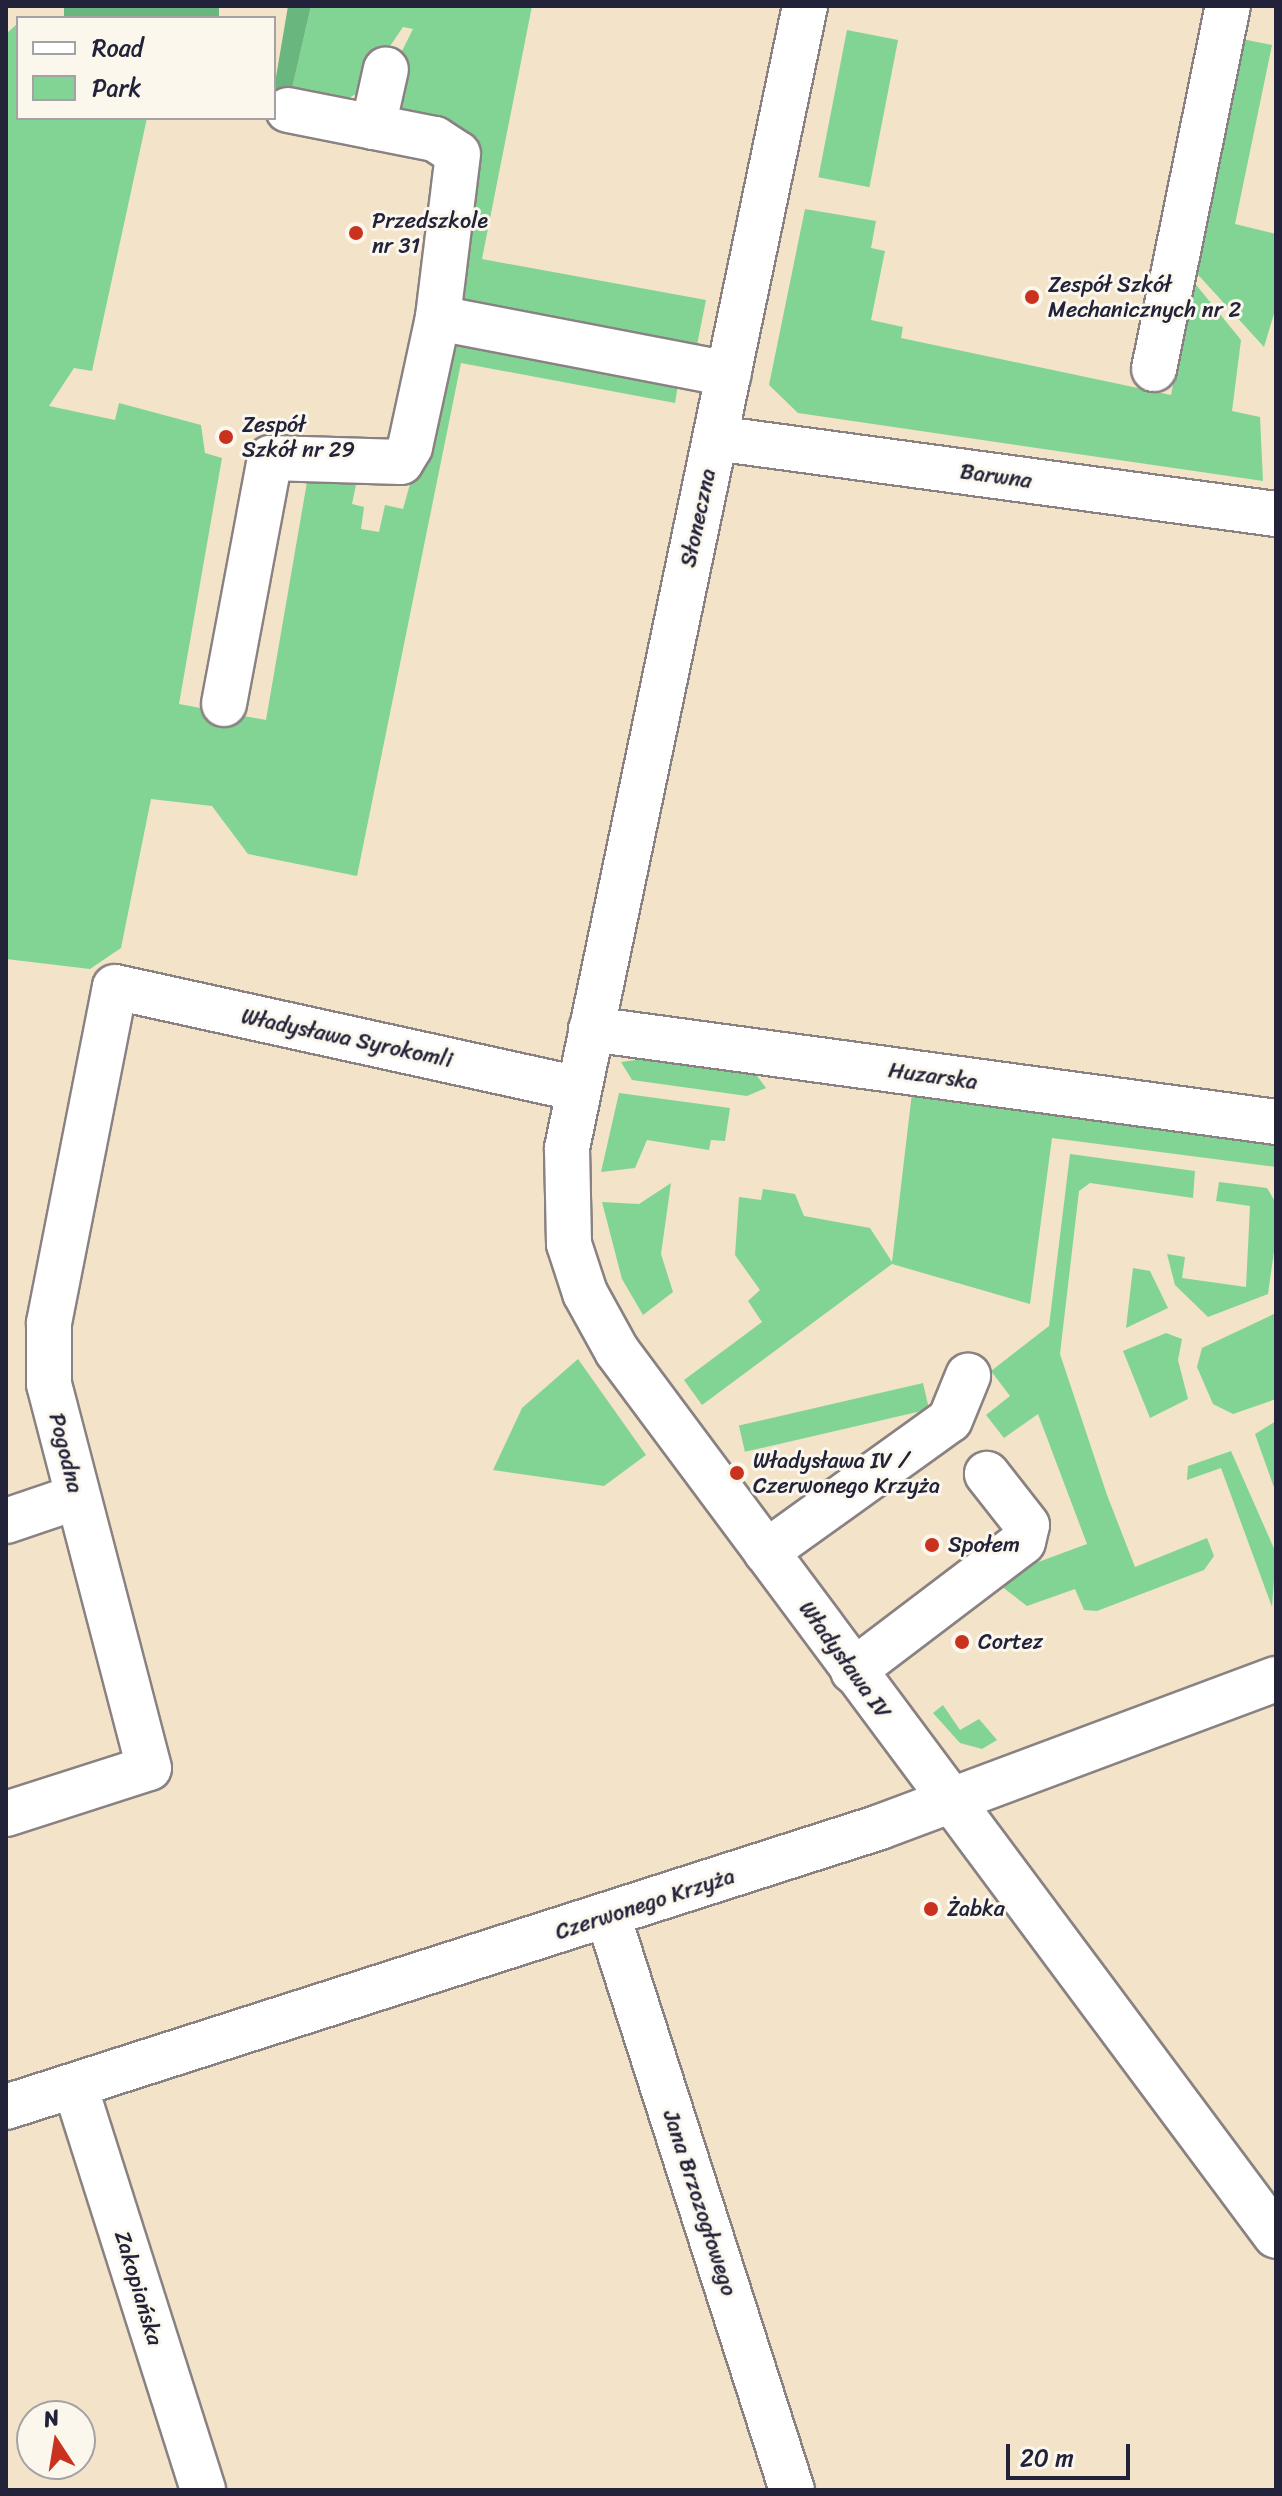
<!DOCTYPE html>
<html>
<head>
<meta charset="utf-8">
<style>
  body { margin:0 }
  #map { position:relative; width:1282px; height:2496px; overflow:hidden; background:#f3e3c8; font-family:Sriracha,sans-serif }
  div>[style] { position:absolute }
  .green>* { inset:0; background:#82d495; transform-origin:0 0 }
  .forest>* { inset:0; background:#69b67e; transform-origin:0 0 }
  .roads { filter:drop-shadow(2px 0 #8a8282) drop-shadow(-2px 0 #8a8282) drop-shadow(0 2px #8a8282) drop-shadow(0 -2px #8a8282) }
  .minor>* { height:44px; margin:-22px; padding:0 22px; transform-origin:22px; border-radius:22px; background:#fff }
  .dots>* { width:22px; height:22px; translate:-50% -50%; box-sizing:border-box; border:4px solid #fbf7ec; border-radius:50% }
  span { translate:-50% -50%; white-space:nowrap; text-align:center; line-height:1.15; -webkit-text-stroke:6px #fbf7ec; paint-order:stroke }
  .poi-label { font-size:22px; color:#22223b }
  .left { translate:0 -50%; text-align:left }
  .street-label { font-size:22px; color:#22223b }
  .frame { position:absolute; inset:0; border:8px solid #22223b; pointer-events:none }
  .legend { position:absolute; left:16px; top:16px; width:260px; height:104px; box-sizing:border-box; background:#fbf7ec; border:2px solid #a4a2a5; margin:0; padding:10px 14px; list-style:none; font-size:24px; color:#22223b }
  .legend li { display:flex; align-items:center; gap:16px; height:40px }
  .legend b { width:40px; border:2px solid #a4a2a5 }
  .north { position:absolute; left:16px; top:2400px; width:80px; height:80px; box-sizing:border-box; background:#fbf7ec; border:2px solid #a4a2a5; border-radius:50%; rotate:348deg; font-size:22px; font-weight:700; line-height:32px; text-align:center; color:#22223b }
  .north::after { content:''; display:block; margin:auto; width:28px; height:36px; background:#c8321e; clip-path:polygon(50% 0,100% 100%,50% 72%,0 100%) }
  .scale { position:absolute; left:1006px; top:2444px; width:124px; height:36px; box-sizing:border-box; border:4px solid #22223b; border-top:0; padding-left:10px; font-size:24px; line-height:28px; white-space:nowrap; color:#22223b; -webkit-text-stroke:6px #fbf7ec; paint-order:stroke }
</style>
</head>
<body>
<div id="map">
  <div class="green">
    <i style="clip-path:polygon(311px 6px,532px 6px,482px 259px,706px 300px,697px 345px,466px 301px,453px 283px,452px 262px,478px 138px,414px 124px,396px 106px,392px 71px,413px 29px,403px 27px,359px 92px,344px 101px,291px 93px)"></i>
    <i style="clip-path:polygon(18px 23px,18px 118px,147px 118px,92px 371px,74px 368px,49px 406px,115px 420px,119px 403px,201px 425px,205px 453px,222px 458px,179px 704px,266px 720px,308px 476px,356px 485px,352px 504px,364px 507px,361px 529px,379px 532px,385px 505px,403px 509px,447px 352px,470px 339px,678px 385px,675px 403px,461px 363px,357px 876px,248px 854px,212px 806px,151px 799px,121px 948px,90px 969px,6px 959px,6px 34px)"></i>
    <i style="left:847px;top:30px;width:52px;height:150px;rotate:11deg"></i>
    <i style="clip-path:polygon(1237px 38px,1272px 45px,1235px 224px,1276px 234px,1276px 307px,1264px 347px,1191px 267px)"></i>
    <i style="clip-path:polygon(805px 209px,876px 221px,871px 248px,885px 251px,871px 320px,903px 327px,901px 338px,1171px 395px,1193px 281px,1241px 340px,1232px 411px,1260px 417px,1263px 481px,798px 413px,769px 385px)"></i>
    <i style="clip-path:polygon(643px 1059px,754px 1072px,766px 1088px,747px 1096px,632px 1080px,621px 1062px)"></i>
    <i style="clip-path:polygon(619px 1093px,730px 1108px,725px 1141px,711px 1140px,709px 1150px,647px 1140px,635px 1168px,601px 1172px)"></i>
    <i style="clip-path:polygon(912px 1093px,1276px 1144px,1276px 1167px,1052px 1138px,1030px 1304px,892px 1264px,702px 1405px,684px 1380px,762px 1322px,748px 1301px,760px 1290px,735px 1255px,739px 1197px,761px 1200px,763px 1189px,795px 1194px,804px 1216px,870px 1228px,892px 1262px)"></i>
    <i style="clip-path:polygon(1070px 1154px,1195px 1171px,1193px 1198px,1090px 1183px,1079px 1191px,1060px 1354px,1107px 1495px,1135px 1567px,1207px 1538px,1214px 1556px,1204px 1570px,1097px 1611px,1084px 1610px,1075px 1589px,1027px 1606px,992px 1579px,1087px 1544px,1038px 1414px,1004px 1438px,986px 1415px,1010px 1396px,991px 1371px,1049px 1326px)"></i>
    <i style="clip-path:polygon(1219px 1182px,1267px 1188px,1276px 1203px,1276px 1237px,1268px 1294px,1208px 1317px,1175px 1285px,1167px 1254px,1185px 1257px,1182px 1278px,1246px 1287px,1250px 1206px,1216px 1201px)"></i>
    <i style="clip-path:polygon(671px 1183px,661px 1254px,673px 1292px,643px 1315px,622px 1279px,602px 1202px,639px 1204px)"></i>
    <i style="clip-path:polygon(1133px 1268px,1150px 1271px,1168px 1308px,1126px 1328px)"></i>
    <i style="clip-path:polygon(1276px 1313px,1276px 1399px,1233px 1414px,1213px 1404px,1197px 1367px,1202px 1348px)"></i>
    <i style="clip-path:polygon(1166px 1333px,1182px 1339px,1178px 1360px,1188px 1399px,1150px 1418px,1123px 1351px)"></i>
    <i style="clip-path:polygon(578px 1359px,646px 1455px,604px 1486px,493px 1470px,522px 1408px)"></i>
    <i style="left:923px;top:1383px;width:27px;height:189px;rotate:77deg"></i>
    <i style="clip-path:polygon(1276px 1421px,1276px 1493px,1255px 1434px)"></i>
    <i style="clip-path:polygon(1231px 1451px,1276px 1553px,1272px 1607px,1221px 1468px,1187px 1480px,1188px 1466px)"></i>
    <i style="clip-path:polygon(943px 1705px,960px 1730px,979px 1719px,997px 1740px,982px 1749px,960px 1743px,933px 1713px)"></i>
  </div>
  <div class="forest">
    <i style="left:64px;top:6px;width:155px;height:16px"></i>
    <i style="clip-path:polygon(288px 6px,311px 6px,291px 93px,274px 89px)"></i>
  </div>
  <div class="roads">
    <div class="minor">
      <i style="left:805px;top:6px;width:1167px;rotate:101.77deg"></i>
      <i style="left:567px;top:1148px;width:96px;rotate:88.8deg"></i>
      <i style="left:569px;top:1244px;width:52px;rotate:71.9deg"></i>
      <i style="left:585px;top:1293px;width:66px;rotate:61.1deg"></i>
      <i style="left:617px;top:1351px;width:1103px;rotate:53.33deg"></i>
      <i style="left:288px;top:110px;width:150px;rotate:11.2deg"></i>
      <i style="left:435px;top:139px;width:27px;rotate:33deg"></i>
      <i style="left:458px;top:154px;width:165px;rotate:97deg"></i>
      <i style="left:438px;top:318px;width:296px;rotate:10.9deg"></i>
      <i style="left:373px;top:127px;width:59px;rotate:-77.4deg"></i>
      <i style="left:1154px;top:369px;width:370px;rotate:-78.5deg"></i>
      <i style="left:715px;top:438px;width:566px;rotate:7.72deg"></i>
      <i style="left:224px;top:704px;width:250px;rotate:-79.4deg"></i>
      <i style="left:270px;top:458px;width:131px;rotate:1.7deg"></i>
      <i style="left:401px;top:462px;width:17px;rotate:-59deg"></i>
      <i style="left:410px;top:447px;width:132px;rotate:-77.8deg"></i>
      <i style="left:591px;top:1029px;width:691px;rotate:7.73deg"></i>
      <i style="left:6px;top:1521px;width:75px;rotate:-18.7deg"></i>
      <i style="left:766px;top:1552px;width:226px;rotate:-35.7deg"></i>
      <i style="left:950px;top:1420px;width:48px;rotate:-67.8deg"></i>
      <i style="left:853px;top:1671px;width:213px;rotate:-37.2deg"></i>
      <i style="left:1023px;top:1542px;width:17px;rotate:-77deg"></i>
      <i style="left:1027px;top:1525px;width:65px;rotate:-128.1deg"></i>
      <i style="left:6px;top:1814px;width:150px;rotate:-17.8deg"></i>
      <i style="left:149px;top:1768px;width:397px;rotate:-104.6deg"></i>
      <i style="left:49px;top:1384px;width:61px;rotate:-90deg"></i>
      <i style="left:49px;top:1323px;width:342px;rotate:-78.9deg"></i>
      <i style="left:115px;top:987px;width:475px;rotate:12.4deg"></i>
      <i style="left:608px;top:1916px;width:603px;rotate:72.23deg"></i>
      <i style="left:75px;top:2086px;width:424px;rotate:72.4deg"></i>
      <i style="left:6px;top:2107px;width:918px;rotate:-17.76deg"></i>
      <i style="left:880px;top:1827px;width:423px;rotate:-20.5deg"></i>
    </div>
  </div>
  <div class="dots">
    <i style="left:356px;top:233px;background:#c8321e"></i>
    <i style="left:1032px;top:297px;background:#c8321e"></i>
    <i style="left:226px;top:437px;background:#c8321e"></i>
    <i style="left:737px;top:1473px;background:#c8321e"></i>
    <i style="left:932px;top:1545px;background:#c8321e"></i>
    <i style="left:962px;top:1642px;background:#c8321e"></i>
    <i style="left:931px;top:1909px;background:#c8321e"></i>
  </div>
  <div class="poi-label">
    <span class="left" style="left:372px;top:233px">Przedszkole<br>nr 31</span>
    <span class="left" style="left:1048px;top:297px">Zespół Szkół<br>Mechanicznych nr 2</span>
    <span class="left" style="left:242px;top:437px">Zespół<br>Szkół nr 29</span>
    <span class="left" style="left:753px;top:1473px">Władysława IV /<br>Czerwonego Krzyża</span>
    <span class="left" style="left:948px;top:1545px">Społem</span>
    <span class="left" style="left:978px;top:1642px">Cortez</span>
    <span class="left" style="left:947px;top:1909px">Żabka</span>
  </div>
  <div class="street-label">
    <span style="left:996px;top:476px;rotate:8deg">Barwna</span>
    <span style="left:698px;top:518px;rotate:-78deg">Słoneczna</span>
    <span style="left:347px;top:1038px;rotate:12deg">Władysława Syrokomli</span>
    <span style="left:933px;top:1076px;rotate:8deg">Huzarska</span>
    <span style="left:66px;top:1453px;rotate:76deg">Pogodna</span>
    <span style="left:845px;top:1660px;rotate:54deg">Władysława IV</span>
    <span style="left:645px;top:1904px;rotate:-18deg">Czerwonego Krzyża</span>
    <span style="left:700px;top:2203px;rotate:72deg">Jana Brzozogłowego</span>
    <span style="left:139px;top:2288px;rotate:73deg">Zakopiańska</span>
  </div>
  <div class="frame"></div>
  <ul class="legend">
  <li><b style="height:10px;background:#fff"></b>Road</li>
  <li><b style="height:22px;background:#82d495"></b>Park</li>
  </ul>
  <div class="north">N</div>
  <div class="scale">20 m</div>
</div>
</body>
</html>
